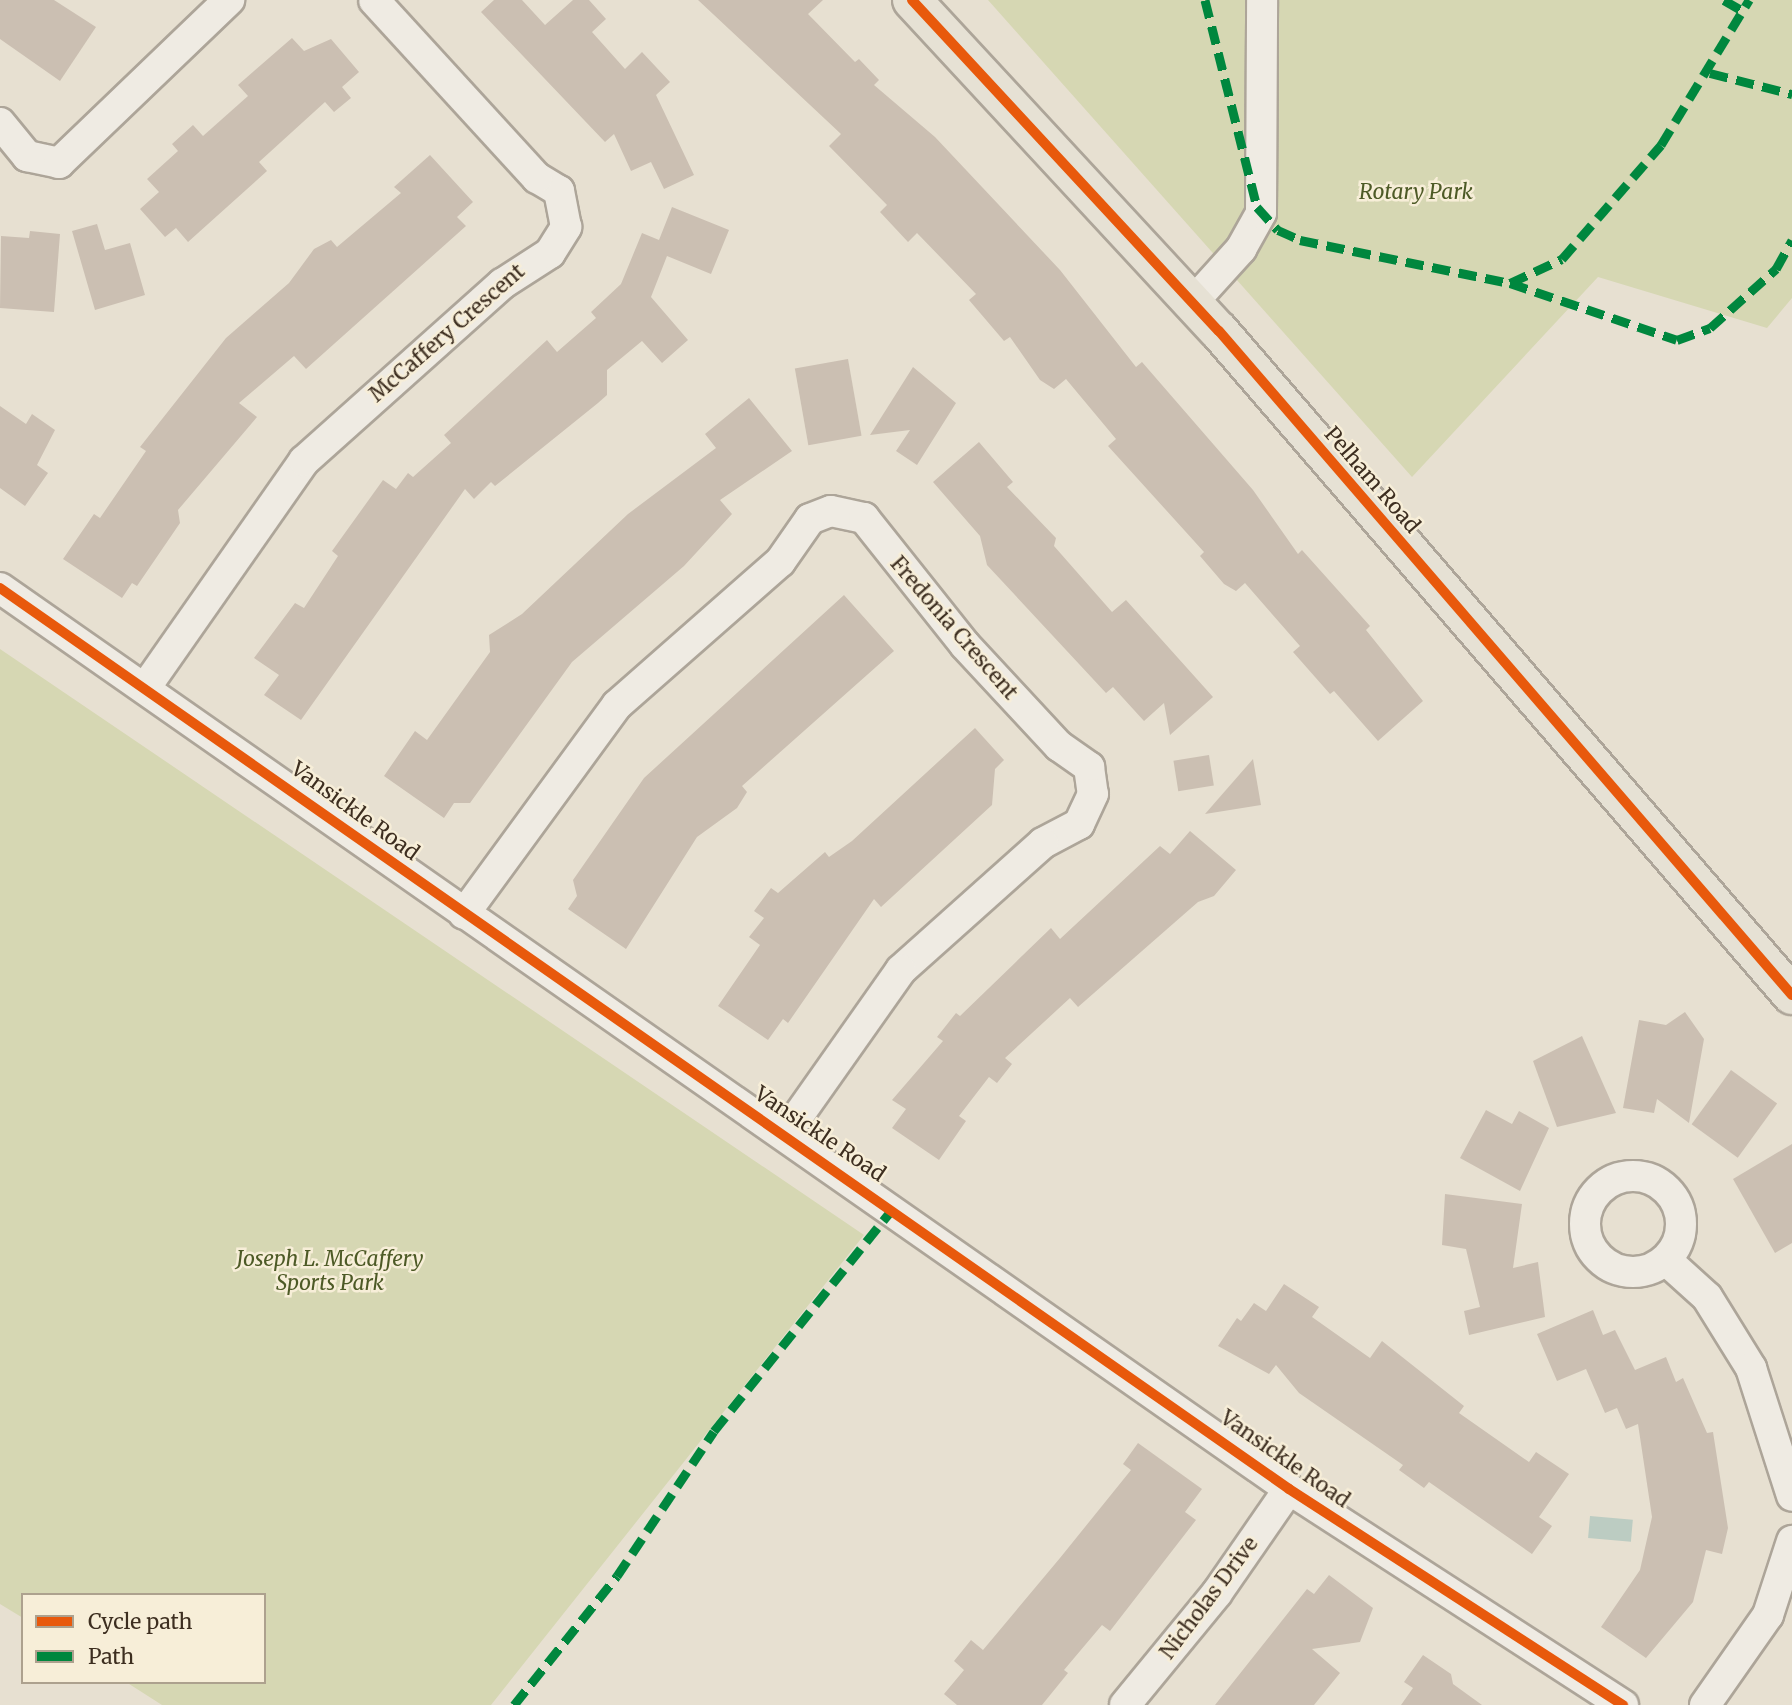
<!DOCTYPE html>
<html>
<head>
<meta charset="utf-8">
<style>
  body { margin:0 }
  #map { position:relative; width:1792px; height:1705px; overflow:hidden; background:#e7e0d1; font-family:Merriweather,serif }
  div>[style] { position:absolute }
  .green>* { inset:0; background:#d6d7b3 }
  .water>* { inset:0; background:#bcccc2; transform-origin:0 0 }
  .building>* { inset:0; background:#cbbfb2; transform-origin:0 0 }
  .roads { filter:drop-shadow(2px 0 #ada599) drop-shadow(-2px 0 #ada599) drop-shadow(0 2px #ada599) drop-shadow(0 -2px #ada599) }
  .minor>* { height:30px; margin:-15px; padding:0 15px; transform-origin:15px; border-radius:15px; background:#efebe3 }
  .minor>.ring { margin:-15px; padding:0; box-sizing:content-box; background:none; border:30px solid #efebe3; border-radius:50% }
  .major>* { height:38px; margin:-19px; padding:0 19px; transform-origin:19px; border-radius:19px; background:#e6e1d4 }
  .quiet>* { height:9px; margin-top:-4.5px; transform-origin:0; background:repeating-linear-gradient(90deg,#00873e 0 18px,transparent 0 27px) }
  .cycleway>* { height:10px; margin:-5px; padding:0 5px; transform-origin:5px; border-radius:5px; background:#e8590c }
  span { translate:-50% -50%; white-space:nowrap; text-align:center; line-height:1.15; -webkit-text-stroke:5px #f7eed8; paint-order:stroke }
  .park-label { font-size:21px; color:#4d5a26; font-style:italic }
  .street-label { font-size:21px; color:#3d2e20 }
  .legend { position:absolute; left:21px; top:1593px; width:245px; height:91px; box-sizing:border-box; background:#f7eed8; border:2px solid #ada18e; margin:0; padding:9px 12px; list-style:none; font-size:21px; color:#3d2e20 }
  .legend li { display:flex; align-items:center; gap:14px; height:35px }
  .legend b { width:35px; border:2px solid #ada18e }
</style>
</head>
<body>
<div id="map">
  <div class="green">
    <i style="clip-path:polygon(988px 0,1792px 0,1792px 298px,1767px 328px,1598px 277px,1412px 477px)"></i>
    <i style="clip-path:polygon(0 649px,864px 1235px,491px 1705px,162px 1705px,126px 1682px,264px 1682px,264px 1595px,23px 1595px,23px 1618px,0 1604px)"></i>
  </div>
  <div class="water">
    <i style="left:1590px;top:1516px;width:43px;height:22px;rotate:5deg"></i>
  </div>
  <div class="building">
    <i style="clip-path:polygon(0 0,54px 0,96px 27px,60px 81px,0 39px)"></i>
    <i style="clip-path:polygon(494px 0,522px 0,545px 25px,573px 0,589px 0,606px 19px,592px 32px,625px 69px,642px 52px,670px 82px,656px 95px,694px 175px,664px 189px,651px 162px,631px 171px,614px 134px,605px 142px,481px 12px)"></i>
    <i style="clip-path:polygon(698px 0,823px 0,808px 14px,855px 62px,859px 59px,879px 80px,874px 85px,935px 137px,1060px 270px,1136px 367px,1142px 362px,1253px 490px,1298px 554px,1302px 550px,1370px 626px,1366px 630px,1423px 701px,1378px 741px,1334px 691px,1330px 694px,1293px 652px,1300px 646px,1245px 583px,1236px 591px,1224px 584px,1200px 556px,1204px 552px,1108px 446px,1116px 439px,1066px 379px,1054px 389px,1040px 380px,1010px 337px,1004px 341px,969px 300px,976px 294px,917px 233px,908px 242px,880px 212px,887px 205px,829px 146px,841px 134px)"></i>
    <i style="clip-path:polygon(292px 38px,304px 51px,331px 39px,359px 72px,342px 87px,351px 98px,334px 112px,325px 102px,259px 162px,267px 171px,188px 242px,176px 228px,165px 237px,140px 209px,159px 192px,147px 179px,178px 151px,172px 144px,193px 125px,203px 136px,248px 96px,238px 85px)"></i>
    <i style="clip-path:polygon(430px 155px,473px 202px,457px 217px,466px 226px,306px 369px,294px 356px,239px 403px,257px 417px,178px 510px,180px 523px,137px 586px,132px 583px,122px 598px,63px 559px,94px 514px,100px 518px,146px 451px,140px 447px,226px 338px,289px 283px,314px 249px,331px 240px,337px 247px,401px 193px,394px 187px)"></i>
    <i style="clip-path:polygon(672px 207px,729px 230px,711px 274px,667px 256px,651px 297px,688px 340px,662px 363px,642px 341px,607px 370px,607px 395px,598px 403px,495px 486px,491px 482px,474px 499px,465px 489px,301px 720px,264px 695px,279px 675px,254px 658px,295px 603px,304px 608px,338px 556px,332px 551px,383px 480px,396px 489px,408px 473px,413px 477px,451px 443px,444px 435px,547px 340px,557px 352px,596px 318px,591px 312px,621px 284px,642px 233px,659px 240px)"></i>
    <i style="clip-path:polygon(97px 224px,105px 250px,130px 243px,145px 295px,95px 310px,72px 231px)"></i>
    <i style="clip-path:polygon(30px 231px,60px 234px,54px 312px,0 308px,1px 236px,29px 238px)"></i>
    <i style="left:848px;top:359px;width:78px;height:54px;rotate:80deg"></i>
    <i style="clip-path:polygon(913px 367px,956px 403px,917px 465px,896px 451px,910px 430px,870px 435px)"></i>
    <i style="clip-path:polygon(749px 398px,792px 451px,720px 500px,732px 514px,684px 566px,572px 662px,470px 803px,454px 803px,444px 818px,384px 776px,415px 731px,427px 740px,490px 652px,489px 635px,522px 614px,628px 514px,716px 448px,705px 434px)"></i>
    <i style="clip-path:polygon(0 406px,26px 424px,32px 414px,55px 430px,37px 465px,48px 473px,25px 506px,0 488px)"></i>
    <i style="clip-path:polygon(979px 442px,1013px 482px,1007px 487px,1056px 538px,1054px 546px,1112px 612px,1126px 600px,1213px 697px,1170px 735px,1164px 703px,1144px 721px,1113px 687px,1106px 693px,987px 565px,980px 536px,933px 482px)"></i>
    <i style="clip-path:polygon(844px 595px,894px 651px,742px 786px,747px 792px,737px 808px,697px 837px,626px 949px,568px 909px,577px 896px,573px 880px,644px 778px)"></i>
    <i style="clip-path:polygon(975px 728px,1004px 760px,995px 769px,992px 805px,881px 907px,874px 899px,788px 1023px,783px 1019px,768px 1040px,718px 1006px,760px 945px,749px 937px,764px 918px,754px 911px,771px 888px,778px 893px,825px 852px,829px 857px,852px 841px)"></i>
    <i style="left:1209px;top:755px;width:31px;height:36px;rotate:81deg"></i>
    <i style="clip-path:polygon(1253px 759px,1261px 805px,1205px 814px)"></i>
    <i style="clip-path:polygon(1190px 831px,1236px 870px,1214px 896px,1198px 902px,1078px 1007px,1070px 998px,1005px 1058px,1012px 1064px,997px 1083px,989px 1077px,959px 1116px,966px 1121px,939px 1160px,892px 1128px,906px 1109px,892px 1100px,943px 1041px,937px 1037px,956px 1013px,960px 1016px,1051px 928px,1060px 939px,1160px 846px,1170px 854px)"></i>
    <i style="clip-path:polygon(1685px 1012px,1704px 1039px,1689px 1123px,1657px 1099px,1654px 1113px,1623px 1108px,1639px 1020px,1666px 1025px)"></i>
    <i style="clip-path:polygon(1582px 1036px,1616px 1113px,1557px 1127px,1533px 1061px)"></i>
    <i style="left:1731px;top:1070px;width:57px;height:67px;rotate:36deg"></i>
    <i style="clip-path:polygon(1486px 1110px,1512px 1124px,1519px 1111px,1549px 1128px,1520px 1191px,1460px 1158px)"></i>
    <i style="clip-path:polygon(1792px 1144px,1792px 1243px,1775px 1253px,1733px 1179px)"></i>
    <i style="clip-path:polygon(1445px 1194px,1522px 1204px,1513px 1268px,1538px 1262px,1545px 1317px,1469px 1335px,1464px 1311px,1480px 1307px,1466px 1249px,1442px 1245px)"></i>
    <i style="clip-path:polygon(1284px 1284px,1319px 1307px,1312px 1317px,1370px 1358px,1382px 1341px,1464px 1406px,1459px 1413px,1529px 1462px,1536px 1452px,1569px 1474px,1539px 1517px,1552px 1526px,1532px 1554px,1429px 1482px,1424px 1488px,1399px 1470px,1403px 1465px,1299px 1393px,1276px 1365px,1269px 1374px,1218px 1346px,1237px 1318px,1241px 1321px,1254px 1303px,1266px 1311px)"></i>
    <i style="clip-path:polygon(1593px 1310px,1603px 1335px,1615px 1330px,1635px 1370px,1666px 1357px,1676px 1382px,1683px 1378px,1707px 1433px,1713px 1432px,1728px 1528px,1722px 1554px,1706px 1550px,1693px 1602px,1646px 1658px,1601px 1627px,1640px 1570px,1652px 1517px,1638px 1424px,1626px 1429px,1617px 1408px,1605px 1413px,1586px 1369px,1557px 1381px,1537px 1334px)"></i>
    <i style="clip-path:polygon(1138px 1443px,1202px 1489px,1185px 1512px,1196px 1520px,1110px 1631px,1102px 1625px,1064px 1670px,1068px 1673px,1042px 1705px,957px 1705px,944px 1694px,964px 1670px,954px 1661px,971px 1640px,983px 1650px,1060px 1558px,1131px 1470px,1123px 1464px)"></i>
    <i style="clip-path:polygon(1329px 1575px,1373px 1608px,1360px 1642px,1312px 1649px,1340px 1673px,1314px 1705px,1215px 1705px,1307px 1589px,1314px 1594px)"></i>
    <i style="clip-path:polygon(1423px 1655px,1451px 1674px,1453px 1684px,1482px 1705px,1401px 1705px,1413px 1688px,1404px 1682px)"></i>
  </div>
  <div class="roads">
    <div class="minor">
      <i style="left:0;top:123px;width:43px;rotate:50.7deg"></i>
      <i style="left:27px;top:156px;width:33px;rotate:12deg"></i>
      <i style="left:59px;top:163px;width:236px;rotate:-43.8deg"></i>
      <i style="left:1193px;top:302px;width:72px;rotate:-47.8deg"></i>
      <i style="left:1241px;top:249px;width:41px;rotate:-60.9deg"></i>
      <i style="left:1261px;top:213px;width:213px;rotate:-89.7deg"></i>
      <i style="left:0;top:588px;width:1573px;rotate:34.95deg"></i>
      <i style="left:1289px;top:1489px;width:398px;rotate:32.9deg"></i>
      <i style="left:145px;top:688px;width:277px;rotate:-55deg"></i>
      <i style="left:304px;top:461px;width:266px;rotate:-41.8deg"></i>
      <i style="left:502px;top:284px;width:57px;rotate:-32.9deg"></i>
      <i style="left:550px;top:253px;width:31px;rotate:-58deg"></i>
      <i style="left:566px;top:227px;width:37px;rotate:-101deg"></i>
      <i style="left:559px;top:191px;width:26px;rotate:-149deg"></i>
      <i style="left:537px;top:178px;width:241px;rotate:-132.5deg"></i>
      <i style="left:464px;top:914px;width:259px;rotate:-53.8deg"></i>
      <i style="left:617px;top:705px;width:217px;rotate:-41.3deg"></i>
      <i style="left:780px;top:562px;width:52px;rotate:-55.1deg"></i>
      <i style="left:810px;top:519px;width:22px;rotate:-21deg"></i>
      <i style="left:831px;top:511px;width:34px;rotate:12deg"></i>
      <i style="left:864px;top:518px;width:162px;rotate:51.5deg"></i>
      <i style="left:965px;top:645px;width:138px;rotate:47.1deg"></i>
      <i style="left:1059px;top:746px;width:37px;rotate:35deg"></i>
      <i style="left:1089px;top:767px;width:27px;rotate:82deg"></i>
      <i style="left:1093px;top:794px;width:33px;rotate:115deg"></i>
      <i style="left:1079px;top:824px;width:41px;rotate:152.2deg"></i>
      <i style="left:1043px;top:843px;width:191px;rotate:138.2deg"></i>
      <i style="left:901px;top:970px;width:199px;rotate:125.2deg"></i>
      <i class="ring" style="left:1585px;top:1176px;width:66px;height:66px"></i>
      <i style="left:1666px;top:1260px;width:55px;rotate:42.1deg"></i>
      <i style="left:1707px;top:1297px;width:84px;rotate:58.2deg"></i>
      <i style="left:1751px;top:1368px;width:134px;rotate:72.2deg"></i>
      <i style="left:1125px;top:1705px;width:145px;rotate:-50.6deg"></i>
      <i style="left:1217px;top:1593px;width:126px;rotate:-55.3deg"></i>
      <i style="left:1705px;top:1705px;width:110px;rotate:-55deg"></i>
      <i style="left:1768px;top:1615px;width:78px;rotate:-72deg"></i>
    </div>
    <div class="major">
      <i style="left:912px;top:0;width:451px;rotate:47.2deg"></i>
      <i style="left:1219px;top:331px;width:877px;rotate:49.21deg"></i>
    </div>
  </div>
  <div class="quiet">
    <i style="left:1205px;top:0;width:213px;rotate:75.9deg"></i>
    <i style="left:1257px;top:207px;width:31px;rotate:48deg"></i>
    <i style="left:1278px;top:230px;width:24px;rotate:24deg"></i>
    <i style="left:1300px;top:240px;width:214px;rotate:11.6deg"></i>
    <i style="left:1510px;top:283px;width:176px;rotate:18.8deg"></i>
    <i style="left:1677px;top:340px;width:35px;rotate:-20deg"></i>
    <i style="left:1710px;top:328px;width:89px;rotate:-41.8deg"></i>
    <i style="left:1776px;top:269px;width:33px;rotate:-61deg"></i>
    <i style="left:1724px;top:0;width:22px;rotate:30deg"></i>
    <i style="left:1710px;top:73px;width:85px;rotate:14.4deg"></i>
    <i style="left:1510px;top:283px;width:57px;rotate:-24.8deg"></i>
    <i style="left:1562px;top:259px;width:151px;rotate:-49deg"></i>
    <i style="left:1661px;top:145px;width:170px;rotate:-58.7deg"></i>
    <i style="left:514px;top:1705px;width:165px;rotate:-51.4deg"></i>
    <i style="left:617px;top:1576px;width:174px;rotate:-56.2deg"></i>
    <i style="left:714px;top:1431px;width:286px;rotate:-51.2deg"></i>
  </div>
  <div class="cycleway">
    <i style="left:912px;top:0;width:451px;rotate:47.2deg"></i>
    <i style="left:1219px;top:331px;width:877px;rotate:49.21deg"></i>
    <i style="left:0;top:588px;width:1573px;rotate:34.95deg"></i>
    <i style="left:1289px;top:1489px;width:398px;rotate:32.9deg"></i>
  </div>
  <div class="park-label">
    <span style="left:1416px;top:192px">Rotary Park</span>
    <span style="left:330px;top:1271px">Joseph L. McCaffery<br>Sports Park</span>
  </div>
  <div class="street-label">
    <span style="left:447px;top:333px;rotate:-41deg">McCaffery Crescent</span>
    <span style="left:1372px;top:480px;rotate:49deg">Pelham Road</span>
    <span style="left:954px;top:628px;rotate:49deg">Fredonia Crescent</span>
    <span style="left:355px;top:811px;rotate:36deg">Vansickle Road</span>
    <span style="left:820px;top:1134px;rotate:34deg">Vansickle Road</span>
    <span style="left:1285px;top:1459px;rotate:35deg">Vansickle Road</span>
    <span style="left:1209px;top:1598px;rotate:-53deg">Nicholas Drive</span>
  </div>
  <ul class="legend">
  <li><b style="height:9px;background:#e8590c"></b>Cycle path</li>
  <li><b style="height:9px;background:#00873e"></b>Path</li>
  </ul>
</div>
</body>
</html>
